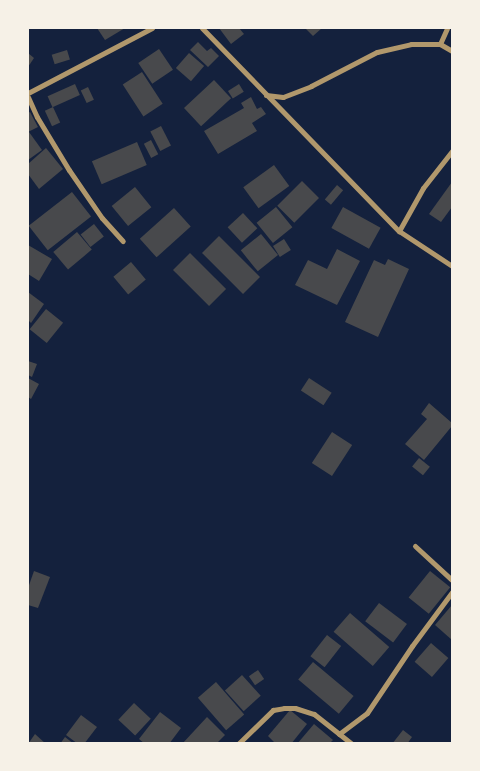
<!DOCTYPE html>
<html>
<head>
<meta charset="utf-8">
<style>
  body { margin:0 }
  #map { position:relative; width:480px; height:771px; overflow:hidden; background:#14213d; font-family:"PT Sans",sans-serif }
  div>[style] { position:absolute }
  .building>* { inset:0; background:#48494c; transform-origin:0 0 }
  .minor>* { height:5px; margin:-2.5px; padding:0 2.5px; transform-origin:2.5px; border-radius:2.5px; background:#b1986c }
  span { translate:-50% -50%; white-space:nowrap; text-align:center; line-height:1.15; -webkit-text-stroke:5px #f6f1e7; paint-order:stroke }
  .frame { position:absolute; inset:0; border:29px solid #f6f1e7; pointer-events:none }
</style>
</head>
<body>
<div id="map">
  <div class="building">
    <i style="clip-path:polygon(97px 28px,125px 28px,105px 40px)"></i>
    <i style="clip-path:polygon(219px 28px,239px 28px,244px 34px,231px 44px)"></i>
    <i style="clip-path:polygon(305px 28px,322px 28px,313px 36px)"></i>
    <i style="clip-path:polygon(198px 42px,207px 51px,211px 48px,219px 56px,208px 67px,190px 50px)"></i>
    <i style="left:159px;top:49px;width:25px;height:25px;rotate:56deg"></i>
    <i style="left:67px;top:50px;width:10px;height:16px;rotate:73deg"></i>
    <i style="clip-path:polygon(28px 53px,34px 58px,28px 67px)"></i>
    <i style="left:189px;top:53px;width:20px;height:20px;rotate:41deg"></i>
    <i style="left:142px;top:72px;width:38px;height:23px;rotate:57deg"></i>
    <i style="left:214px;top:80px;width:25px;height:41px;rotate:47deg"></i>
    <i style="left:75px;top:84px;width:12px;height:30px;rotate:66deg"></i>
    <i style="left:239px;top:84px;width:9px;height:13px;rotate:58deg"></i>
    <i style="left:88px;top:87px;width:14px;height:8px;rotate:65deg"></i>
    <i style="clip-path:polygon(251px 97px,257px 109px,261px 107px,266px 114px,252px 123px,257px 131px,218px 154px,204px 131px,244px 108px,241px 103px)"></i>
    <i style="left:53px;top:107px;width:17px;height:9px;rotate:65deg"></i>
    <i style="clip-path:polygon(30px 112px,38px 127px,28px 132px,28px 113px)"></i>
    <i style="left:161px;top:126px;width:22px;height:12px;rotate:63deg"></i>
    <i style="clip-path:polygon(29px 132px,42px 150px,28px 160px,28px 133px)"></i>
    <i style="left:151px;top:140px;width:16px;height:8px;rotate:63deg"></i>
    <i style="left:137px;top:142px;width:25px;height:49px;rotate:67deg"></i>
    <i style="clip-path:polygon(46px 148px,63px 169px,39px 189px,28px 174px,28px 164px)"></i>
    <i style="left:274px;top:165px;width:26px;height:38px;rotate:54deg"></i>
    <i style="left:302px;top:181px;width:24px;height:35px;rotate:45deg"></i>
    <i style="clip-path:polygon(452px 182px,452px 207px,441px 222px,429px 214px)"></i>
    <i style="left:337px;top:185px;width:8px;height:19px;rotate:40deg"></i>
    <i style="left:135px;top:187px;width:26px;height:30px;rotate:51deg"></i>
    <i style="left:72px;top:192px;width:31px;height:55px;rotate:52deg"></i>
    <i style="left:276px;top:207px;width:26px;height:25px;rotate:51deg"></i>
    <i style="left:343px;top:207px;width:43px;height:24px;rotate:29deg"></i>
    <i style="left:174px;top:208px;width:25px;height:46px;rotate:48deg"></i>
    <i style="left:243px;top:213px;width:21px;height:21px;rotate:47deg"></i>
    <i style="left:94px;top:224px;width:16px;height:17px;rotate:52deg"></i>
    <i style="left:77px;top:232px;width:23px;height:31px;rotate:50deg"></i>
    <i style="left:261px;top:234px;width:27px;height:26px;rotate:51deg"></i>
    <i style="left:219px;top:236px;width:58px;height:24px;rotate:45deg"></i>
    <i style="left:284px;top:239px;width:13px;height:13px;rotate:58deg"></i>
    <i style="clip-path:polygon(28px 245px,52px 259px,39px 281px,28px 274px)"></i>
    <i style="clip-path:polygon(337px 249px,360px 261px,337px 305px,295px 285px,308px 260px,327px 269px)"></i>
    <i style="left:190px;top:253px;width:51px;height:24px;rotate:45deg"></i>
    <i style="clip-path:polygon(388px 259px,409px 269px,378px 337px,345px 322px,374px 260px,385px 265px)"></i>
    <i style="left:131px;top:262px;width:23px;height:23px;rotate:50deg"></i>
    <i style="clip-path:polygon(28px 292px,44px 304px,31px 323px,28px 320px)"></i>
    <i style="left:46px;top:309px;width:22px;height:26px;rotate:39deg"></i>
    <i style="clip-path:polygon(28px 361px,37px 364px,32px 377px,28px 375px)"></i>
    <i style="clip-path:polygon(28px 378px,39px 384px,31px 399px,28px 397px)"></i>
    <i style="left:309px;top:378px;width:27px;height:15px;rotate:33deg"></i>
    <i style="clip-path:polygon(429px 403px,452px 423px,452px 426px,424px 460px,405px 444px,427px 419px,421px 414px)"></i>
    <i style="left:332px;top:432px;width:24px;height:37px;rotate:33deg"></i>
    <i style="left:419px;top:458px;width:14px;height:11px;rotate:39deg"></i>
    <i style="clip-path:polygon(34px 571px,50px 577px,38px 608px,28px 605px,28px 588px)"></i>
    <i style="left:430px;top:571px;width:26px;height:34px;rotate:39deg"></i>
    <i style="left:379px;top:603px;width:35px;height:23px;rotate:37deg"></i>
    <i style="clip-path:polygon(452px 605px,452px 640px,435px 625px)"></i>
    <i style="left:350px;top:613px;width:52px;height:25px;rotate:41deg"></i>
    <i style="left:327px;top:635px;width:18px;height:27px;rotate:38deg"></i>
    <i style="left:431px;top:643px;width:23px;height:25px;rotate:41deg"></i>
    <i style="left:313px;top:662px;width:53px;height:23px;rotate:40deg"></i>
    <i style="left:258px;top:670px;width:11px;height:11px;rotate:56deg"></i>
    <i style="left:242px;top:675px;width:28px;height:23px;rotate:48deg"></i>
    <i style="left:216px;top:682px;width:43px;height:24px;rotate:49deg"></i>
    <i style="left:134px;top:703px;width:23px;height:23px;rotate:43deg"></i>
    <i style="clip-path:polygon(290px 710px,307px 724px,291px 744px,276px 744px,268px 736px)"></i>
    <i style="clip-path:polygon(160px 712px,181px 728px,169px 744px,145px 744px,139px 739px)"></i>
    <i style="clip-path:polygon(81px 715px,97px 727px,84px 744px,78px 744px,66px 735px)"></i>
    <i style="clip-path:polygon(207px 717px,225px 735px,216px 744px,182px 744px)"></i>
    <i style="clip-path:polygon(314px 724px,333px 740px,329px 744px,297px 744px)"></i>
    <i style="clip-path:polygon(403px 730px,412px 737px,407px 744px,392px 744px)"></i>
    <i style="clip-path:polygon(35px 734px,46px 744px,28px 744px)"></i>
    <i style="clip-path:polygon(65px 737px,74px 744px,60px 744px)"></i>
  </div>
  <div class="minor">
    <i style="left:202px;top:28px;width:283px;rotate:45.9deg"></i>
    <i style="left:399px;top:231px;width:64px;rotate:33.4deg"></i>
    <i style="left:440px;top:44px;width:17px;rotate:-66deg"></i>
    <i style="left:28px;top:93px;width:140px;rotate:-27.7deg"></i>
    <i style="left:266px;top:95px;width:17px;rotate:7deg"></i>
    <i style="left:283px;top:97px;width:30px;rotate:-21deg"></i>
    <i style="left:311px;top:86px;width:74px;rotate:-27.3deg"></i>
    <i style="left:377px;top:52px;width:35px;rotate:-13deg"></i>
    <i style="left:411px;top:44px;width:29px"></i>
    <i style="left:440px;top:44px;width:14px;rotate:30deg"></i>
    <i style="left:28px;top:97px;width:22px;rotate:66deg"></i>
    <i style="left:37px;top:117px;width:62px;rotate:58.9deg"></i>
    <i style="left:69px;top:170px;width:58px;rotate:55.5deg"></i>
    <i style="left:102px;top:218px;width:31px;rotate:48deg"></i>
    <i style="left:399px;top:231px;width:49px;rotate:-60.8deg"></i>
    <i style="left:423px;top:188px;width:47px;rotate:-51.9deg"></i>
    <i style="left:415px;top:546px;width:50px;rotate:42.6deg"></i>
    <i style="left:339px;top:734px;width:35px;rotate:-37deg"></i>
    <i style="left:367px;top:713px;width:81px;rotate:-56.1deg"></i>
    <i style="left:412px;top:646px;width:67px;rotate:-53.5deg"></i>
    <i style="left:238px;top:744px;width:49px;rotate:-44.2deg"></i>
    <i style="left:273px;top:710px;width:11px;rotate:-10deg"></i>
    <i style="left:284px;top:708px;width:11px"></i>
    <i style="left:295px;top:708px;width:20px;rotate:18deg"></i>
    <i style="left:314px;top:714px;width:48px;rotate:38.3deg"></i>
  </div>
  <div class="frame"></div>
</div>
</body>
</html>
